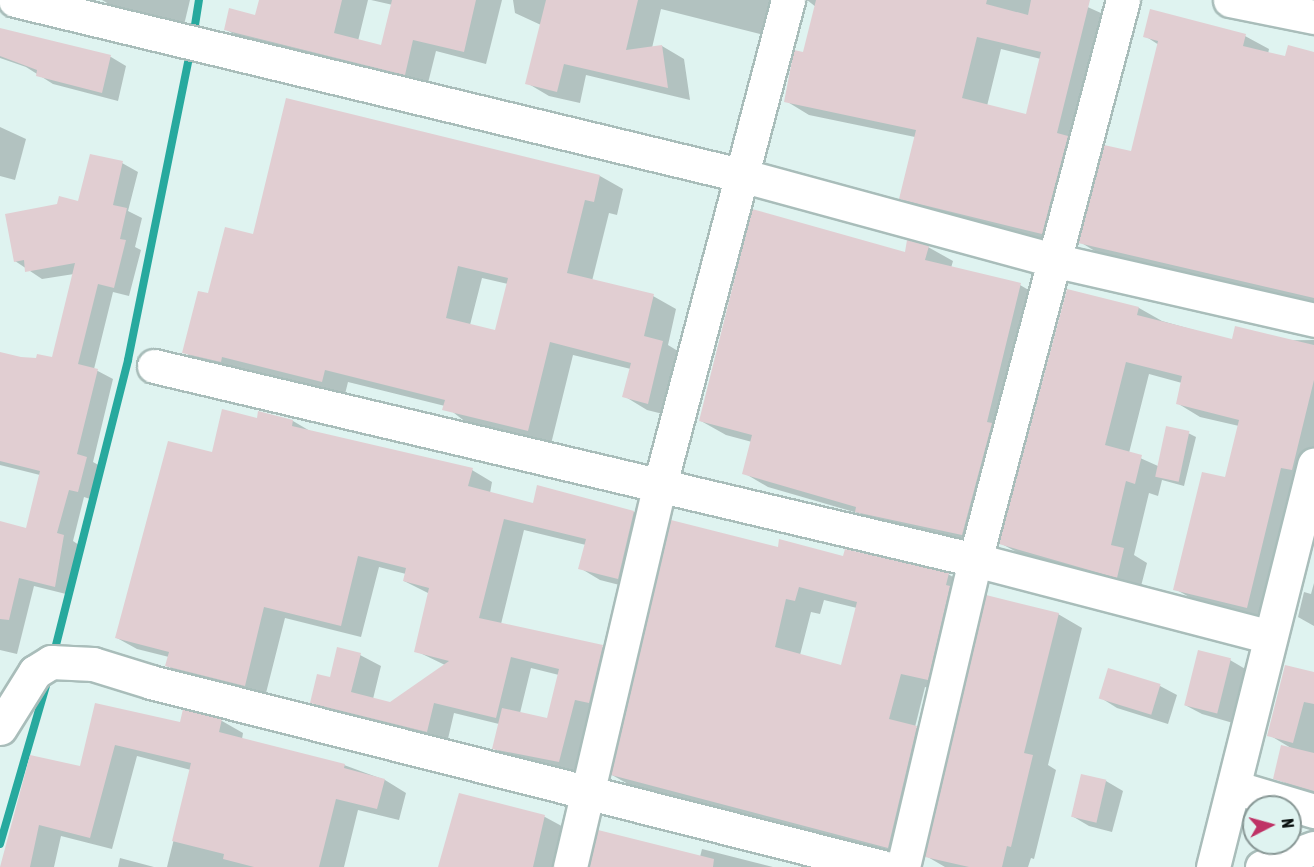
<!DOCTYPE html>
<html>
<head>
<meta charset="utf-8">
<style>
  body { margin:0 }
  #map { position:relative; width:1314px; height:867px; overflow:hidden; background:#dff3f0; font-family:"Asap Condensed",sans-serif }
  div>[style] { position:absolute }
  .shadow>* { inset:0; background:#0003 }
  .stream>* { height:8px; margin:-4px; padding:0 4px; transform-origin:4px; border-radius:4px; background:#27a99e }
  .building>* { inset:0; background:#e1ced2; transform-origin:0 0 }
  .roads { filter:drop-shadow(2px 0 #a9bdba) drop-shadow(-2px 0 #a9bdba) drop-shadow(0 2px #a9bdba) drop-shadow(0 -2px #a9bdba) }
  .minor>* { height:33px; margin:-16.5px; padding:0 16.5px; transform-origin:16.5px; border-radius:16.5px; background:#fff }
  span { translate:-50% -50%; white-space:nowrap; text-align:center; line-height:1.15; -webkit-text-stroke:6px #dff3f0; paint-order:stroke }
  .north { position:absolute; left:1242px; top:795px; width:60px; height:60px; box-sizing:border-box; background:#dff3f0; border:2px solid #899896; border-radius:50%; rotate:84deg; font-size:16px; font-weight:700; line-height:24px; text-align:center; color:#09100f }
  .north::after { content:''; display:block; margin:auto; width:21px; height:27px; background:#bf3266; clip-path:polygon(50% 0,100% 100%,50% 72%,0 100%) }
</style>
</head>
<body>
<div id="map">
  <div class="shadow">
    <i style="clip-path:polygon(102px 0,190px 0,184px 25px,114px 7px)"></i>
    <i style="clip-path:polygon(261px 0,368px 0,358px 41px,382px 47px,393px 5px,371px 0,502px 0,486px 64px,436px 51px,427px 87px,248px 42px,225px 29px,257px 17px)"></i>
    <i style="clip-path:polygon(513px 0,773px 0,764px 35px,661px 9px,652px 48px,662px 46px,684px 59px,690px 100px,586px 75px,580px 103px,549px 96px,527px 83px,541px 25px,515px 13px)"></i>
    <i style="clip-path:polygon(evenodd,807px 0,1072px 0,1112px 18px,1066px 247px,924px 212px,900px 198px,915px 137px,809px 115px,786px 101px,804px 54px,816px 7px,807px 0,1001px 49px,1041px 59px,1027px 116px,987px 106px,1001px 49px)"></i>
    <i style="clip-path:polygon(0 30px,111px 57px,126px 66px,118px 101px,53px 84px,26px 67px,0 58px)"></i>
    <i style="clip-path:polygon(1145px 36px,1245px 36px,1269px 49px,1268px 54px,1286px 58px,1314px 53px,1314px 305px,1103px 256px,1080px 242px,1132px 153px,1159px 45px)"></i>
    <i style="clip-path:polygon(0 127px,26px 139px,15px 180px,0 176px)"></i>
    <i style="clip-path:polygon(122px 163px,138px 172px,128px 211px,142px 218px,135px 247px,141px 250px,129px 296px,113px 292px,94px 369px,113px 379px,93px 462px,102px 467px,93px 500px,84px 497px,73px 541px,79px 545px,70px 595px,34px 586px,17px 654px,0 650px,0 522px,27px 529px,40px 475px,0 465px,0 353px,20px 359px,53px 359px,74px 274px,42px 279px,15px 261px,90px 200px)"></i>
    <i style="clip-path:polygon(evenodd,600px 176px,623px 189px,617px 215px,609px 213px,592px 281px,653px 296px,676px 309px,668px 345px,686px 356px,671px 416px,647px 410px,624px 396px,631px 369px,573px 355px,551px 444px,467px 423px,445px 406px,348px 382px,345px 394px,245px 369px,244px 375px,207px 366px,184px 352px,209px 295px,254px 236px,600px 176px,482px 278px,508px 284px,497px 332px,470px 325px,482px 278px)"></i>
    <i style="clip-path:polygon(928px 247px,953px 261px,951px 268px,1020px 285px,1044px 299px,987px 548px,881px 526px,861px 514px,768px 487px,744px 473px,752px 442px,726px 435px,701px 421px,906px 254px)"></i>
    <i style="clip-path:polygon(1068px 290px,1139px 308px,1162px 321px,1233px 341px,1314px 340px,1314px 482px,1270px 620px,1198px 602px,1175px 589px,1226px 479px,1239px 426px,1200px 417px,1177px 403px,1182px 383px,1149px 374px,1129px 453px,1158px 466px,1188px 433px,1196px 437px,1184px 486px,1162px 480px,1158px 496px,1149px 493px,1134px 555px,1147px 563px,1140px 590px,1024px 556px,1000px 543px)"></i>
    <i style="clip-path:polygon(evenodd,258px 420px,293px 421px,310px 431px,472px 470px,492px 482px,490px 493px,534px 505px,538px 486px,634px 512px,654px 524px,639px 590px,600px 580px,580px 568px,586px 545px,524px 530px,501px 624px,602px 647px,623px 658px,579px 772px,513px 760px,493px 748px,499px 724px,454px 713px,447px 743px,332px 714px,312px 702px,331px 679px,360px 655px,381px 666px,373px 699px,390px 703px,445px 665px,416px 651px,430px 594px,404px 581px,406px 574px,379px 567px,361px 637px,285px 618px,265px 697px,188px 677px,167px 666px,169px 657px,137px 649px,117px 638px,213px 454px,258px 420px,531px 668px,559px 675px,548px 720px,520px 713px,531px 668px)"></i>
    <i style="clip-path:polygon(evenodd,779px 548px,948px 574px,973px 589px,952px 693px,925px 687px,915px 727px,941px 742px,913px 861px,637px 789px,612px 775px,779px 548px,824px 600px,857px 608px,842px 666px,800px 655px,811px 612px,820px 614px,824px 600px)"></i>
    <i style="clip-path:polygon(1314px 583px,1314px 626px,1298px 617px,1304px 592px,1311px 594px)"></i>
    <i style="clip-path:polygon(1058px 614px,1082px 628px,1048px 765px,1056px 770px,1034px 859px,1031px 858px,1028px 867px,945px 867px,926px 856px)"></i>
    <i style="clip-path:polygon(1230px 660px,1247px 670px,1233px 723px,1202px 714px,1185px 705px)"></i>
    <i style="clip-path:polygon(1314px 673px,1314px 797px,1275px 778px,1291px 748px,1269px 735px)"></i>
    <i style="clip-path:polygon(1160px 686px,1177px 695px,1168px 724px,1117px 708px,1101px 698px)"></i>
    <i style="clip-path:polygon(96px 704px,181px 724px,222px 721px,243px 733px,242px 739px,344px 765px,385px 780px,406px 793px,399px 820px,358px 810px,344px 867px,167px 867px,191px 770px,137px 756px,112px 849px,61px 836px,54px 867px,1px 867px,81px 768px)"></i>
    <i style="clip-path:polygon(1082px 775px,1106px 781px,1123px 791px,1112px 832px,1089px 826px,1072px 816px)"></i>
    <i style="clip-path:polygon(460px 795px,545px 817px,569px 830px,559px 867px,440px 867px)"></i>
    <i style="clip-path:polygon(1290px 825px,1302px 831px,1299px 840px,1290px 838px)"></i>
    <i style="clip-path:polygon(599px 831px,700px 857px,702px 849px,773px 867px,589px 867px)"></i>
    <i style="clip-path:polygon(120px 858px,154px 867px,118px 867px)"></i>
  </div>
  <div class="stream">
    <i style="left:195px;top:25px;width:25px;rotate:-81deg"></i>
    <i style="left:56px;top:645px;width:294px;rotate:-75.8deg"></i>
    <i style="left:128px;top:360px;width:314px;rotate:-78.6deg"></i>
    <i style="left:0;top:844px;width:172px;rotate:-73.8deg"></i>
  </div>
  <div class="building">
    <i style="clip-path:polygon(259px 0,342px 0,334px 33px,381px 45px,392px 0,476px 0,464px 52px,413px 40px,405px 75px,224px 30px,229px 8px,255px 15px)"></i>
    <i style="clip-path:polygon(546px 0,638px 0,626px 50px,662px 45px,668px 88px,564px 64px,557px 92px,525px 84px)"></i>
    <i style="clip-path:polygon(evenodd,816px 0,987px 0,986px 4px,1028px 15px,1031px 0,1090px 0,1057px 133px,1068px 136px,1042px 234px,899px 199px,916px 130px,784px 102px,794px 50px,803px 52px,816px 0,977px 37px,1041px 52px,1026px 114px,962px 98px,977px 37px)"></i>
    <i style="clip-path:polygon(1150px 9px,1246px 34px,1243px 46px,1285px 56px,1288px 45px,1314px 52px,1314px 298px,1078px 243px,1104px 145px,1131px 151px,1158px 41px,1143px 37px)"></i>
    <i style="clip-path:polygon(0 28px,111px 55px,102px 93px,36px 76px,37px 70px,0 56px)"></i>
    <i style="clip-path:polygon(evenodd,286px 98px,600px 175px,594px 202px,585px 200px,567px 273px,654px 294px,644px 336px,663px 341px,648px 404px,622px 397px,631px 363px,550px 342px,528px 431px,442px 410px,445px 400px,325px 370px,322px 382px,222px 357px,221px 362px,182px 353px,198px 291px,208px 293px,225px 227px,253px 234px,286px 98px,458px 266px,508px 278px,495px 330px,446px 318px,458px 266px)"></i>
    <i style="clip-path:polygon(90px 154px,123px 161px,113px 205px,127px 208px,120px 239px,126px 240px,114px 288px,98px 284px,78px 364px,98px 369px,77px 454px,87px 457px,78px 492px,69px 490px,57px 533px,64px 535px,55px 587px,19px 578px,9px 620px,0 619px,0 521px,26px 528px,40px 471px,0 461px,0 352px,21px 357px,36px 358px,37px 354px,52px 357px,75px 263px,25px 272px,24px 260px,14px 262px,5px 214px,57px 204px,59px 196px,78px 201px)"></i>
    <i style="clip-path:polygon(752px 209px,905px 252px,907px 240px,929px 246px,925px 260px,1021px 283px,987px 422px,992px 423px,962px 535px,855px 512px,856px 507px,742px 474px,752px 435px,699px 421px)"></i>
    <i style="clip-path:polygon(1067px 289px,1139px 307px,1137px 315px,1232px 339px,1235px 326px,1314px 345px,1314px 380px,1292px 470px,1281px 468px,1247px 608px,1173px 590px,1202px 472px,1225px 477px,1239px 420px,1176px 404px,1182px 376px,1126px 362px,1105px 445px,1142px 455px,1135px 484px,1126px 481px,1111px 545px,1124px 548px,1117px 578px,999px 544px)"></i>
    <i style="clip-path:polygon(222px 409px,257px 418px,258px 411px,293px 420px,292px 426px,473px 468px,468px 486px,533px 503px,537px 485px,634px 511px,618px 579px,578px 569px,586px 539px,504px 519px,479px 618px,603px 645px,589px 703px,575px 700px,559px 762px,492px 749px,502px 708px,547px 718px,559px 669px,511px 657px,496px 718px,434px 703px,427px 732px,310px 703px,317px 674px,330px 677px,337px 647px,361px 653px,351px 692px,390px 702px,449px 661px,414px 652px,429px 588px,403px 581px,406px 568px,358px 556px,341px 626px,264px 607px,245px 686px,165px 666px,169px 652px,115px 638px,168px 441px,212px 452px)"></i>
    <i style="left:1166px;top:426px;width:24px;height:52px;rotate:12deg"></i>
    <i style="clip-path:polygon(evenodd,671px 520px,778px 547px,779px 539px,843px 556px,845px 549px,949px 573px,946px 585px,950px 586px,928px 680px,901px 674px,889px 719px,917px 726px,888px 848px,611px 775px,671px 520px,799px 587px,857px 602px,841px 665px,775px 647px,786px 599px,795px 601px,799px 587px)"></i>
    <i style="clip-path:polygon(986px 595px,1059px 613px,1024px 753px,1033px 755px,1011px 847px,1007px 846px,1002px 867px,969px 867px,925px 857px)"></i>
    <i style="left:1198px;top:650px;width:34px;height:57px;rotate:14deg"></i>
    <i style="clip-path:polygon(1285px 665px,1314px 672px,1314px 704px,1304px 702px,1293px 743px,1267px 736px)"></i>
    <i style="left:1108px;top:668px;width:55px;height:32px;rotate:17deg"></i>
    <i style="clip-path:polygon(95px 703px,180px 722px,183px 709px,222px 719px,219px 732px,345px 764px,344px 768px,385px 779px,377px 809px,336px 799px,319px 867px,254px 867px,223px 859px,224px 854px,172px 841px,191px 763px,115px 745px,90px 838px,39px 825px,30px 867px,0 867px,30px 755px,80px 766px)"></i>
    <i style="clip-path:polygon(1281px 745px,1314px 753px,1314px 791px,1273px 779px)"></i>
    <i style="left:1081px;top:774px;width:26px;height:44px;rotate:13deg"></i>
    <i style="clip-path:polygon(459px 793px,545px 815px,533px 867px,438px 867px)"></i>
    <i style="clip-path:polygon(598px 830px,714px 859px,713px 867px,589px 867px)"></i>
  </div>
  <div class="roads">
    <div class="minor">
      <i style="left:15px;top:0;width:750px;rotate:13.57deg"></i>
      <i style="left:744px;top:176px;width:320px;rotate:15.2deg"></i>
      <i style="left:1053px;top:260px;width:268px;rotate:12.9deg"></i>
      <i style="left:1230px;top:0;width:86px;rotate:11.4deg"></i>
      <i style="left:154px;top:366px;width:844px;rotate:13.29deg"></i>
      <i style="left:975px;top:560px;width:305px;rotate:14.6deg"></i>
      <i style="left:0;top:728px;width:66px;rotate:-58deg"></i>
      <i style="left:35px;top:672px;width:19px;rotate:-32deg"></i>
      <i style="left:51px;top:662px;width:42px;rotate:2.7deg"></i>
      <i style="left:93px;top:664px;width:61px;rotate:17.2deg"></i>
      <i style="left:151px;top:682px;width:754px;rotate:14.2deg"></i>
      <i style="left:1234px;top:787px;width:84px;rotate:16.7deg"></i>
      <i style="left:570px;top:867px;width:389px;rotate:-76.8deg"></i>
      <i style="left:659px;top:488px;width:505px;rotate:-75.19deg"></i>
      <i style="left:903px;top:867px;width:315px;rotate:-76.8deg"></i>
      <i style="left:975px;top:560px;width:579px;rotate:-75.2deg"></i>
      <i style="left:1213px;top:867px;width:415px;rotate:-75.9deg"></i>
      <i style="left:1262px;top:867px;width:55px;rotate:-20.1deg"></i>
    </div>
  </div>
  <div class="north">N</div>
</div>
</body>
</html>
